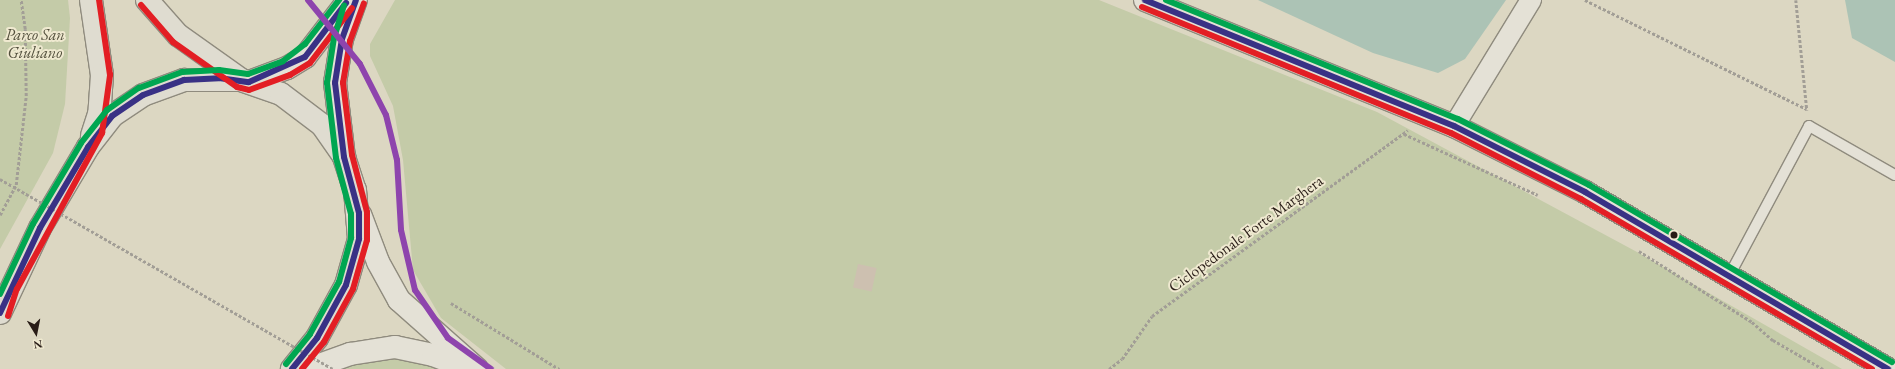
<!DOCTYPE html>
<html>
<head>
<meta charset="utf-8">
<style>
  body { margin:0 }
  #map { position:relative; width:1895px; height:369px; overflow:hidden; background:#dcd7c2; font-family:"EB Garamond",serif }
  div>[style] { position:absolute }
  .green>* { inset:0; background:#c4cba8 }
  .water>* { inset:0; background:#acc3b5 }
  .building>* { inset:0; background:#cdc0b0; transform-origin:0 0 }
  .path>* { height:2.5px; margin-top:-1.25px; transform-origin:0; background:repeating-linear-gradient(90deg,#a29e96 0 3px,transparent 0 5px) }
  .roads { filter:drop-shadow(1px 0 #8f8b7e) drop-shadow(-1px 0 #8f8b7e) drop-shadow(0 1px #8f8b7e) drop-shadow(0 -1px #8f8b7e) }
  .service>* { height:10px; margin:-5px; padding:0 5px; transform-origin:5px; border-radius:5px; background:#e4e1d6 }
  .minor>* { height:20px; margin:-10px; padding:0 10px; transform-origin:10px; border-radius:10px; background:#e4e1d6 }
  .tertiary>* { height:22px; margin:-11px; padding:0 11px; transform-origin:11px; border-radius:11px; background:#e4e1d6 }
  .primary>* { height:22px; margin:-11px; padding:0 11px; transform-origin:11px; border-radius:11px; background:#dfdcd0 }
  .path-bridge>* { height:2.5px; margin-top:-1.25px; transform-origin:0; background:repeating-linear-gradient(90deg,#a29e96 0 3px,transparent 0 5px) }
  .bus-1>* { height:6px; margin:-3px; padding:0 3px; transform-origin:3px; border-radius:3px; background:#393185 }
  .bus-2>* { height:6px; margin:-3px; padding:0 3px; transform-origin:3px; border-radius:3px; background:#e31e24 }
  .bus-3>* { height:6px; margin:-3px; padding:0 3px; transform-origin:3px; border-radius:3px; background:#00a651 }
  .tram-1>* { height:6px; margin:-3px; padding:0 3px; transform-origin:3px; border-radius:3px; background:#8e44ad }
  .dots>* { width:11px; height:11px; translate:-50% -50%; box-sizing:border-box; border:2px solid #efe9d0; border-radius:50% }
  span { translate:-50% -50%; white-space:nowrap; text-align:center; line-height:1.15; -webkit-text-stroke:4px #efe9d0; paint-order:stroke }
  .park-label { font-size:16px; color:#524f3c; font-style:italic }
  .street-label { font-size:16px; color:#291d17 }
  .north { position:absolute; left:16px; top:313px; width:40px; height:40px; -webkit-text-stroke:3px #efe9d0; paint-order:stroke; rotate:170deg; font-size:11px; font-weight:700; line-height:16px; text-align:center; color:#291d17 }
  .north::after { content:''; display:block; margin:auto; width:14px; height:18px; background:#291d17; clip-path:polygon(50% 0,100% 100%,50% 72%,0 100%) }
</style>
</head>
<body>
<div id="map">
  <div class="green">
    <i style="clip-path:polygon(0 0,68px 0,70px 18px,65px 104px,53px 153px,0 249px)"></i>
    <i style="clip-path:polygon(395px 0,1099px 0,1377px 112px,1637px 252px,1842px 369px,506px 369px,441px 318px,413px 270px,403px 160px,393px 106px,370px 56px,370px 44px)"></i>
    <i style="clip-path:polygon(388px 355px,455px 369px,344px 369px)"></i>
  </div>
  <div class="water">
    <i style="clip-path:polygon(1258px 0,1506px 0,1465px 59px,1438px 73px,1373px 53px)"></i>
    <i style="clip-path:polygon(1845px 0,1895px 0,1895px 62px,1852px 38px)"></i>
  </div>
  <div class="building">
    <i style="left:858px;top:264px;width:19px;height:24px;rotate:12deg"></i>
  </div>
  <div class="path">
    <i style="left:1585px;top:0;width:247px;rotate:26.2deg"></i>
    <i style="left:1796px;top:0;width:111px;rotate:84.3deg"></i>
    <i style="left:1404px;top:134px;width:147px;rotate:24.5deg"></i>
    <i style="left:0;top:215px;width:34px;rotate:-62deg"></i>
    <i style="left:16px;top:185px;width:90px;rotate:-83.6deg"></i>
    <i style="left:26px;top:96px;width:67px;rotate:-90.9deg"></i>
    <i style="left:25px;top:29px;width:29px;rotate:-98deg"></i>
    <i style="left:1639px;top:251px;width:133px;rotate:32.1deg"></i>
    <i style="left:1752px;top:322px;width:28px;rotate:41deg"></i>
    <i style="left:1773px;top:340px;width:58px;rotate:30.1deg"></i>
    <i style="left:451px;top:303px;width:127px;rotate:31.4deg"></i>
    <i style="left:1109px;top:369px;width:16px;rotate:-38deg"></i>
    <i style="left:1122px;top:359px;width:52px;rotate:-55.1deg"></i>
    <i style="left:1152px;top:316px;width:316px;rotate:-36deg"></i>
  </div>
  <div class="roads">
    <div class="service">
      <i style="left:1729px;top:276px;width:170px;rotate:-61.9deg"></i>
      <i style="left:1809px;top:126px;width:99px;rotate:29.7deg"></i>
    </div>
    <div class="minor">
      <i style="left:1454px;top:126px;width:148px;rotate:-58.6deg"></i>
    </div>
    <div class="tertiary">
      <i style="left:1145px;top:0;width:334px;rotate:22.2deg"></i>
      <i style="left:1454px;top:126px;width:147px;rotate:26.7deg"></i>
      <i style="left:1585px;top:192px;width:351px;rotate:30.3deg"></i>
      <i style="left:249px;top:82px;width:40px;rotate:-20.2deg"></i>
      <i style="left:287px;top:68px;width:21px;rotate:-31deg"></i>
      <i style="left:305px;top:57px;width:71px;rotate:-52.5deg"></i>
      <i style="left:344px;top:157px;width:75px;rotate:-96.9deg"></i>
      <i style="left:335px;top:83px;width:45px;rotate:-81deg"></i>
      <i style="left:342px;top:39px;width:41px;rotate:-70.3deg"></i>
      <i style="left:360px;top:214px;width:51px;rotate:69.4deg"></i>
      <i style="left:378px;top:262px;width:43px;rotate:61.1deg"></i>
      <i style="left:399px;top:300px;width:104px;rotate:41.5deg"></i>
      <i style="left:308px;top:369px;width:45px;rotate:-19.7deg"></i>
      <i style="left:350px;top:354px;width:46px;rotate:-8.8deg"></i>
      <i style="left:395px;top:347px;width:39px;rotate:12deg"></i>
      <i style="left:433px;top:355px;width:33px;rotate:21deg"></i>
    </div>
    <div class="primary">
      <i style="left:91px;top:0;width:76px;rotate:81.7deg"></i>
      <i style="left:102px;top:75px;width:39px;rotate:94deg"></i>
      <i style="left:99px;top:114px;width:23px;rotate:108deg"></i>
      <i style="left:147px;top:0;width:47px;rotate:48.5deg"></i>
      <i style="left:178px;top:35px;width:76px;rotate:35.4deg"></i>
      <i style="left:0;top:313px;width:94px;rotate:-64.8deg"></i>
      <i style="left:40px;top:228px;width:94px;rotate:-59.3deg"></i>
      <i style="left:88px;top:147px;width:39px;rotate:-52deg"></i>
      <i style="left:112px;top:116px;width:37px;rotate:-34deg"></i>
      <i style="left:143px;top:95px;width:44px;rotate:-20.1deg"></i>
      <i style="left:184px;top:80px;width:57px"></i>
      <i style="left:241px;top:80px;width:42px;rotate:19.3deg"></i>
      <i style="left:281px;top:94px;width:51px;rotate:37.1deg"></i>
      <i style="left:322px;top:125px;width:39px;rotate:55deg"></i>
      <i style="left:344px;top:157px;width:35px;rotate:72deg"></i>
      <i style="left:355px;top:190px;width:49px;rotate:85.3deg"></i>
      <i style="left:359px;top:239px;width:48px;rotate:105.8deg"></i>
      <i style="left:346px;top:285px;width:60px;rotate:118.7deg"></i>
      <i style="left:317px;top:338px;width:40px;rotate:129deg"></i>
    </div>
  </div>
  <div class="path-bridge">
    <i style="left:0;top:179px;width:383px;rotate:29.7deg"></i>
  </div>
  <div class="bus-1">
    <i style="left:1145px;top:0;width:334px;rotate:22.2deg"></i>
    <i style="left:1454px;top:126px;width:147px;rotate:26.7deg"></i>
    <i style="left:1585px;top:192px;width:351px;rotate:30.3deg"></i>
    <i style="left:249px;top:82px;width:61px;rotate:-24.1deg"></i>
    <i style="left:305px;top:57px;width:68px;rotate:-52.8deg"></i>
    <i style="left:0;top:313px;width:94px;rotate:-64.8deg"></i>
    <i style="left:40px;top:228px;width:94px;rotate:-59.3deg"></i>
    <i style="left:88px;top:147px;width:39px;rotate:-52deg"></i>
    <i style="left:112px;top:116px;width:37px;rotate:-34deg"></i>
    <i style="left:143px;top:95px;width:44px;rotate:-20.1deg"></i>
    <i style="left:184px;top:80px;width:35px;rotate:-3deg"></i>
    <i style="left:219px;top:78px;width:30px;rotate:8deg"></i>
    <i style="left:292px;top:369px;width:40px;rotate:-51deg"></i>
    <i style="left:317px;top:338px;width:60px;rotate:-61.3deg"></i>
    <i style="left:346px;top:285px;width:48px;rotate:-74.2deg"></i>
    <i style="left:359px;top:239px;width:26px;rotate:-90deg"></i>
    <i style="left:359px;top:213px;width:58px;rotate:-105deg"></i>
    <i style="left:344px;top:157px;width:75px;rotate:-96.9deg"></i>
    <i style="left:335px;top:83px;width:45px;rotate:-81deg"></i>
    <i style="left:342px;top:39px;width:41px;rotate:-70.3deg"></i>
  </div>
  <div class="bus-2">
    <i style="left:141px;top:5px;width:49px;rotate:49.1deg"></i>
    <i style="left:173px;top:42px;width:78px;rotate:35.1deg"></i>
    <i style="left:237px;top:87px;width:12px;rotate:14deg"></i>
    <i style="left:249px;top:90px;width:44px;rotate:-20.1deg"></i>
    <i style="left:290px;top:75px;width:23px;rotate:-31deg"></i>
    <i style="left:310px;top:63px;width:69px;rotate:-52.6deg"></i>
    <i style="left:1142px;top:7px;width:334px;rotate:22.2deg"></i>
    <i style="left:1451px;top:133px;width:146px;rotate:26.9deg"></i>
    <i style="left:1581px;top:199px;width:337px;rotate:30.3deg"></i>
    <i style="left:8px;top:316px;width:28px;rotate:-72deg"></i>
    <i style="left:17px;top:289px;width:178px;rotate:-61.4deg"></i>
    <i style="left:102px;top:133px;width:59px;rotate:-82.1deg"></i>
    <i style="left:110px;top:75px;width:76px;rotate:-98.3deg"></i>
    <i style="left:302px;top:369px;width:35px;rotate:-51deg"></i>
    <i style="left:324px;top:342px;width:60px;rotate:-61.3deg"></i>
    <i style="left:353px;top:289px;width:51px;rotate:-74.1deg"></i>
    <i style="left:367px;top:240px;width:28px;rotate:-90deg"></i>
    <i style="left:367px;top:212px;width:59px;rotate:-104.7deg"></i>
    <i style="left:352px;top:155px;width:73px;rotate:-97.1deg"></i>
    <i style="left:343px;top:83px;width:43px;rotate:-80.5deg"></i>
    <i style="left:350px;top:41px;width:40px;rotate:-69.8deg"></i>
  </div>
  <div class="bus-3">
    <i style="left:1166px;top:0;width:315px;rotate:22.2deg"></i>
    <i style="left:1458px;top:119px;width:147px;rotate:26.7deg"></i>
    <i style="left:1589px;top:185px;width:351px;rotate:30.3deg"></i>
    <i style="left:0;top:294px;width:77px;rotate:-64.8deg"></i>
    <i style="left:33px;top:224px;width:94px;rotate:-59.3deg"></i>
    <i style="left:81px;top:143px;width:42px;rotate:-51.8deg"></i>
    <i style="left:107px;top:110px;width:39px;rotate:-35deg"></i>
    <i style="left:139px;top:88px;width:46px;rotate:-20.4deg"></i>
    <i style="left:182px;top:72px;width:37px;rotate:-3deg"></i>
    <i style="left:219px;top:70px;width:29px;rotate:8deg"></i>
    <i style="left:248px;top:74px;width:37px;rotate:-20deg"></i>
    <i style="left:283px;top:61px;width:28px;rotate:-38deg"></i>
    <i style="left:305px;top:44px;width:56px;rotate:-52.3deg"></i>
    <i style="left:286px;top:364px;width:38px;rotate:-51deg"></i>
    <i style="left:310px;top:334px;width:60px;rotate:-60.9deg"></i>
    <i style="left:339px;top:282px;width:46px;rotate:-74.7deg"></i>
    <i style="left:351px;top:238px;width:24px;rotate:-90deg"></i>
    <i style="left:351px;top:214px;width:58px;rotate:-105deg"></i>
    <i style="left:336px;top:158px;width:76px;rotate:-96.8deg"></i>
    <i style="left:327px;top:83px;width:46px;rotate:-81.2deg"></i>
    <i style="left:334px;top:38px;width:34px;rotate:-73deg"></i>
  </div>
  <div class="tram-1">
    <i style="left:308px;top:0;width:82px;rotate:50.9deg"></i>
    <i style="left:360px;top:64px;width:57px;rotate:63deg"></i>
    <i style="left:386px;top:115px;width:46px;rotate:76.3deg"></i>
    <i style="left:397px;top:160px;width:70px;rotate:86.7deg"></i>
    <i style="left:401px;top:230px;width:62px;rotate:76.9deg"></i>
    <i style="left:415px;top:290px;width:58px;rotate:55.5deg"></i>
    <i style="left:448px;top:338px;width:53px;rotate:35.8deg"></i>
  </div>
  <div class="dots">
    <i style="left:1674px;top:235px;background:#291d17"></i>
  </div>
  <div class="park-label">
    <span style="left:35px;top:44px">Parco San<br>Giuliano</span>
  </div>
  <div class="street-label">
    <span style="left:1246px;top:234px;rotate:-36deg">Ciclopedonale Forte Marghera</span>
  </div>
  <div class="north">N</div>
</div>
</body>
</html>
